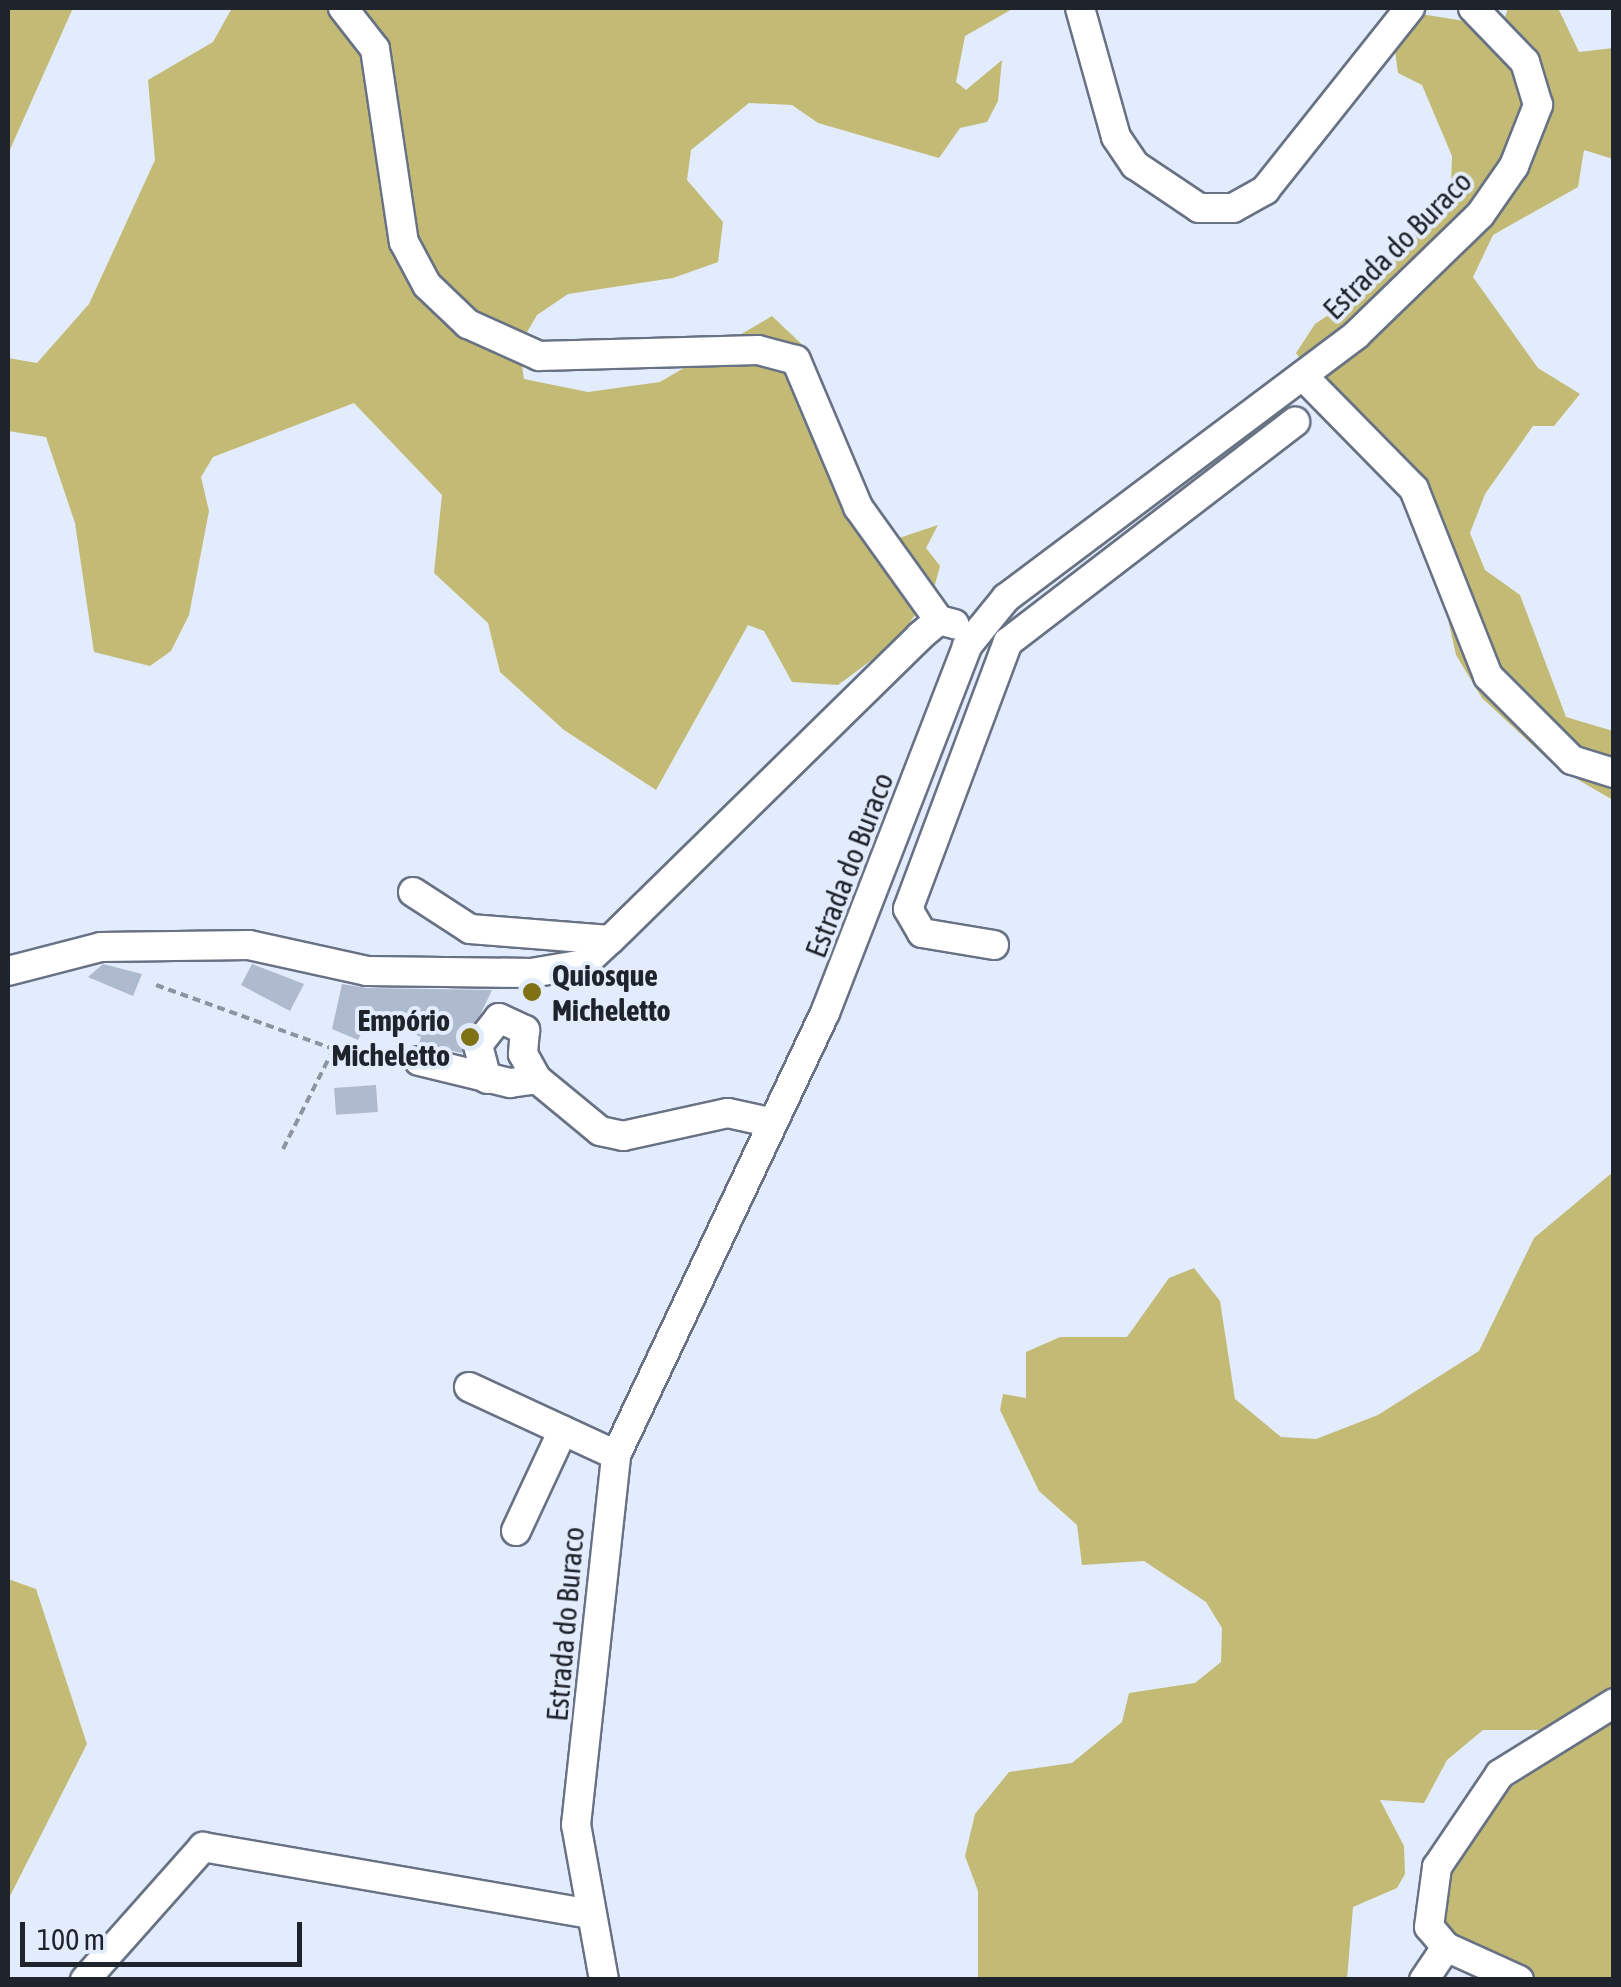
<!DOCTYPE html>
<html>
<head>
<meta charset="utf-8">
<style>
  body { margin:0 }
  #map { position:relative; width:1621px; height:1987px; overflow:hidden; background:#e2ecfc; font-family:"Asap Condensed",sans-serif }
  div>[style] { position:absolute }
  .green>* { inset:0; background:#c3ba76 }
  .building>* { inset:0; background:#aebacd; transform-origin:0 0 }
  .path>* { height:4px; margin-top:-2px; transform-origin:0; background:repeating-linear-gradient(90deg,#8d94a0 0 8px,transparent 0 13px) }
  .roads { filter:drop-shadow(2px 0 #687284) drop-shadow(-2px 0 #687284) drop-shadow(0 2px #687284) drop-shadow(0 -2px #687284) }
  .minor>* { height:28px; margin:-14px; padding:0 14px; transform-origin:14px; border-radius:14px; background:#fff }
  .dots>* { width:28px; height:28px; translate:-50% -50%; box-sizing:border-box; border:5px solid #e2ecfc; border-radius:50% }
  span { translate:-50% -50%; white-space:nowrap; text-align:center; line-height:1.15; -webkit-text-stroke:8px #e2ecfc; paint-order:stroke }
  .street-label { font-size:30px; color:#1f232b }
  .poi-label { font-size:30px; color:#1f232b; font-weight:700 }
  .left { translate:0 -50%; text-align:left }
  .right { translate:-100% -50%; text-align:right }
  .frame { position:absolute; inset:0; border:10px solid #1f232b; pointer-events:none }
  .scale { position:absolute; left:20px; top:1922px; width:282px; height:45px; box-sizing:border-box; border:5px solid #1f232b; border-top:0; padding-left:12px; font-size:30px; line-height:35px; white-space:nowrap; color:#1f232b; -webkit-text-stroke:8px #e2ecfc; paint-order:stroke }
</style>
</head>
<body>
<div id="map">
  <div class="green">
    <i style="clip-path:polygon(8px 8px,73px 8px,8px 154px)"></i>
    <i style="clip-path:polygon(232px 8px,1014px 8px,965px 36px,956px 82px,966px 90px,1002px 60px,998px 101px,987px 122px,960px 128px,939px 158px,818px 123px,792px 105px,749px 103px,691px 150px,687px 180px,723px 222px,718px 262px,673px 278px,568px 294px,537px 315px,519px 346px,524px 379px,588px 392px,660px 382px,772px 316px,811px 353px,868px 505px,896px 539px,938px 525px,926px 548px,940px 566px,934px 588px,896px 642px,838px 685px,792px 682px,764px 631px,748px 625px,656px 790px,564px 730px,500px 672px,488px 623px,434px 573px,442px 495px,354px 403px,213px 457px,201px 477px,209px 511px,189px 615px,171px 651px,150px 666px,94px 652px,75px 523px,46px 437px,8px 431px,8px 358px,37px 363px,89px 304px,155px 160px,148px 80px,213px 42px)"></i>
    <i style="clip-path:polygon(1508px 8px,1558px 8px,1579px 52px,1613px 48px,1613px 159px,1584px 150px,1578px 187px,1493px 235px,1473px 277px,1538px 368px,1580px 394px,1554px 426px,1533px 426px,1485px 494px,1470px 533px,1485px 570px,1520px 595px,1566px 717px,1613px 731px,1613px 800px,1556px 767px,1482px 698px,1456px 655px,1428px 530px,1296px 353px,1315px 324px,1369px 288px,1451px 187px,1452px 156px,1422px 85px,1398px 73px,1393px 36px,1421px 14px,1502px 27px)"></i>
    <i style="clip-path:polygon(1613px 1172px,1613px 1710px,1557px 1730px,1483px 1730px,1447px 1760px,1424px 1803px,1380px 1800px,1404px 1846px,1405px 1874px,1397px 1888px,1353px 1907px,1347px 1979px,978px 1979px,978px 1891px,965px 1856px,975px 1814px,1009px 1772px,1072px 1763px,1122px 1722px,1129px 1693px,1195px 1683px,1221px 1662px,1222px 1628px,1206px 1602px,1144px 1561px,1082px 1565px,1077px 1525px,1039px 1491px,1000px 1410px,1003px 1394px,1026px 1398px,1026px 1352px,1060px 1337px,1127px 1337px,1169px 1278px,1194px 1268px,1220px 1301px,1235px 1399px,1281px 1437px,1316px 1439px,1378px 1415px,1479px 1351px,1534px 1238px)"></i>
    <i style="clip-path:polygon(8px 1579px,36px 1589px,87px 1744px,8px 1900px)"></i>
    <i style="clip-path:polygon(1613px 1718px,1613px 1979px,1526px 1979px,1440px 1931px,1436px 1887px,1489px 1802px)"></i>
  </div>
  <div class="building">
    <i style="clip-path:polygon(103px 964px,142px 974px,133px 996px,88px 977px)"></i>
    <i style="clip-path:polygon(252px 964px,304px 984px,290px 1011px,241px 985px)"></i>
    <i style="clip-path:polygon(342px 984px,367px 988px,492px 990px,462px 1053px,419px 1044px,421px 1037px,372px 1014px,358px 1040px,332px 1029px)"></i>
    <i style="left:376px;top:1085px;width:27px;height:42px;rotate:86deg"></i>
  </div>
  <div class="path">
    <i style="left:156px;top:985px;width:189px;rotate:19.8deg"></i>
    <i style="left:283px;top:1149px;width:113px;rotate:-63.2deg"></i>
    <i style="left:334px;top:1048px;width:63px;rotate:10.1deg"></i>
  </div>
  <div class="roads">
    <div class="minor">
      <i style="left:343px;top:8px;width:52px;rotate:52deg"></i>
      <i style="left:375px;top:49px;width:195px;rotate:81.5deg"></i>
      <i style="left:404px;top:242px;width:49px;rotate:61.9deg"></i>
      <i style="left:427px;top:285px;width:57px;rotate:43.6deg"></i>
      <i style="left:468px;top:324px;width:78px;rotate:24.3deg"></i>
      <i style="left:539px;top:356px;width:219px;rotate:-1.6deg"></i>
      <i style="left:758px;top:350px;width:39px;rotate:15deg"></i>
      <i style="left:796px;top:360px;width:160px;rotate:67.1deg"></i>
      <i style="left:858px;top:507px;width:139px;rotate:54.4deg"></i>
      <i style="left:1080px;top:8px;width:134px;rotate:74.4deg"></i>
      <i style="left:1116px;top:137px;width:34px;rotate:56deg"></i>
      <i style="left:1135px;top:165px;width:77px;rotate:33.9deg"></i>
      <i style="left:1199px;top:208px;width:34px"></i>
      <i style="left:1233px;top:208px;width:37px;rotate:-29deg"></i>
      <i style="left:1265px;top:190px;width:233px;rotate:-51.5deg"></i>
      <i style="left:1303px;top:376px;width:158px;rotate:45.5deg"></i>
      <i style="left:1414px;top:489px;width:201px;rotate:68.4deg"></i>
      <i style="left:1488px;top:676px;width:119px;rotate:45deg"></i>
      <i style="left:1572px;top:760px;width:44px;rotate:17.2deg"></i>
      <i style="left:413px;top:892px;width:68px;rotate:33deg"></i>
      <i style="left:470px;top:929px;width:140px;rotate:4.5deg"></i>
      <i style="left:610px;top:940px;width:434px;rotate:-44.4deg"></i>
      <i style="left:920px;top:636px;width:25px;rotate:-40deg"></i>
      <i style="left:939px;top:620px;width:16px;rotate:15deg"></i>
      <i style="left:994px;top:945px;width:73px;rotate:-170.5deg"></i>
      <i style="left:922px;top:933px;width:28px;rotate:-120deg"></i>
      <i style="left:908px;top:909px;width:285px;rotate:-69.5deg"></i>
      <i style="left:1008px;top:642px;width:362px;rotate:-37.5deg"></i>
      <i style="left:8px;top:971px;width:96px;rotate:-14.5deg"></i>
      <i style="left:101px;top:947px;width:148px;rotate:-0.8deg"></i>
      <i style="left:249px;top:945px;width:121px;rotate:12.4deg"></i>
      <i style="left:367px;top:971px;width:164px;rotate:0.7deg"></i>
      <i style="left:531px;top:973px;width:54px;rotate:-9.6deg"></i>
      <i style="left:584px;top:964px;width:35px;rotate:-43deg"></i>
      <i style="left:419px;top:1061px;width:94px;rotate:13.6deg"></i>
      <i style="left:510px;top:1083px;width:27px;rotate:-8deg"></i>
      <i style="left:537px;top:1079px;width:82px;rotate:39.5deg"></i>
      <i style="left:600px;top:1131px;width:24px;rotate:12deg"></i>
      <i style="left:623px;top:1136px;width:107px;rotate:-12.4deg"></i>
      <i style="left:728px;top:1113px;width:42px;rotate:12.4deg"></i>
      <i style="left:487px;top:1079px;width:35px;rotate:-105deg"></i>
      <i style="left:478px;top:1045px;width:34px;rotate:-52deg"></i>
      <i style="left:499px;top:1018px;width:29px;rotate:25deg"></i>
      <i style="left:525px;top:1030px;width:24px;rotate:95deg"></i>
      <i style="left:523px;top:1054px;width:29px;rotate:61deg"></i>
      <i style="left:469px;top:1387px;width:162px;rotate:24.8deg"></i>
      <i style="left:516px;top:1531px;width:111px;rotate:-65deg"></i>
      <i style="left:85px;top:1980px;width:178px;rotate:-48.4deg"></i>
      <i style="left:203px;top:1847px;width:389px;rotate:9.8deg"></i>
      <i style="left:604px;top:1980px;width:158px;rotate:-100.2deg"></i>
      <i style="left:576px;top:1825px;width:372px;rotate:-83.8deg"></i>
      <i style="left:616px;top:1455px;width:489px;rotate:-64.7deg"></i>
      <i style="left:825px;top:1013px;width:394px;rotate:-68.8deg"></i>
      <i style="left:967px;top:646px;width:62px;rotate:-50.9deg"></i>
      <i style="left:1006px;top:598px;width:438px;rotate:-36.9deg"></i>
      <i style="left:1356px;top:335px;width:173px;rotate:-44.1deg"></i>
      <i style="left:1480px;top:215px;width:60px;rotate:-55.2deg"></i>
      <i style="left:1514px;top:166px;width:66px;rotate:-68.5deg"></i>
      <i style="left:1538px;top:105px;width:45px;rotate:-106.8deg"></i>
      <i style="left:1525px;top:62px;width:75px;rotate:-133.9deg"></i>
      <i style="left:1424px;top:1980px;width:40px;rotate:-56deg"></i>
      <i style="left:1519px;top:1980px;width:80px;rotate:-155.7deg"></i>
      <i style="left:1446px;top:1947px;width:26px;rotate:-130deg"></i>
      <i style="left:1429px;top:1927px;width:61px;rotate:-82.4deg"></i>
      <i style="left:1437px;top:1867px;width:112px;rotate:-55.9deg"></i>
      <i style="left:1500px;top:1774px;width:134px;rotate:-31.9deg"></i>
    </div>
  </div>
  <div class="dots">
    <i style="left:532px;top:992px;background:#7e7214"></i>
    <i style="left:470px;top:1037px;background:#7e7214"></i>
  </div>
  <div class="street-label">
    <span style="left:1397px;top:245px;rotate:-45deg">Estrada do Buraco</span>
    <span style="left:849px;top:865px;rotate:-69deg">Estrada do Buraco</span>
    <span style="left:565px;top:1624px;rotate:-85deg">Estrada do Buraco</span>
  </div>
  <div class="poi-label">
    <span class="left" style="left:552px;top:992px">Quiosque<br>Micheletto</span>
    <span class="right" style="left:450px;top:1037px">Empório<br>Micheletto</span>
  </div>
  <div class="frame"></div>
  <div class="scale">100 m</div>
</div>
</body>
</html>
